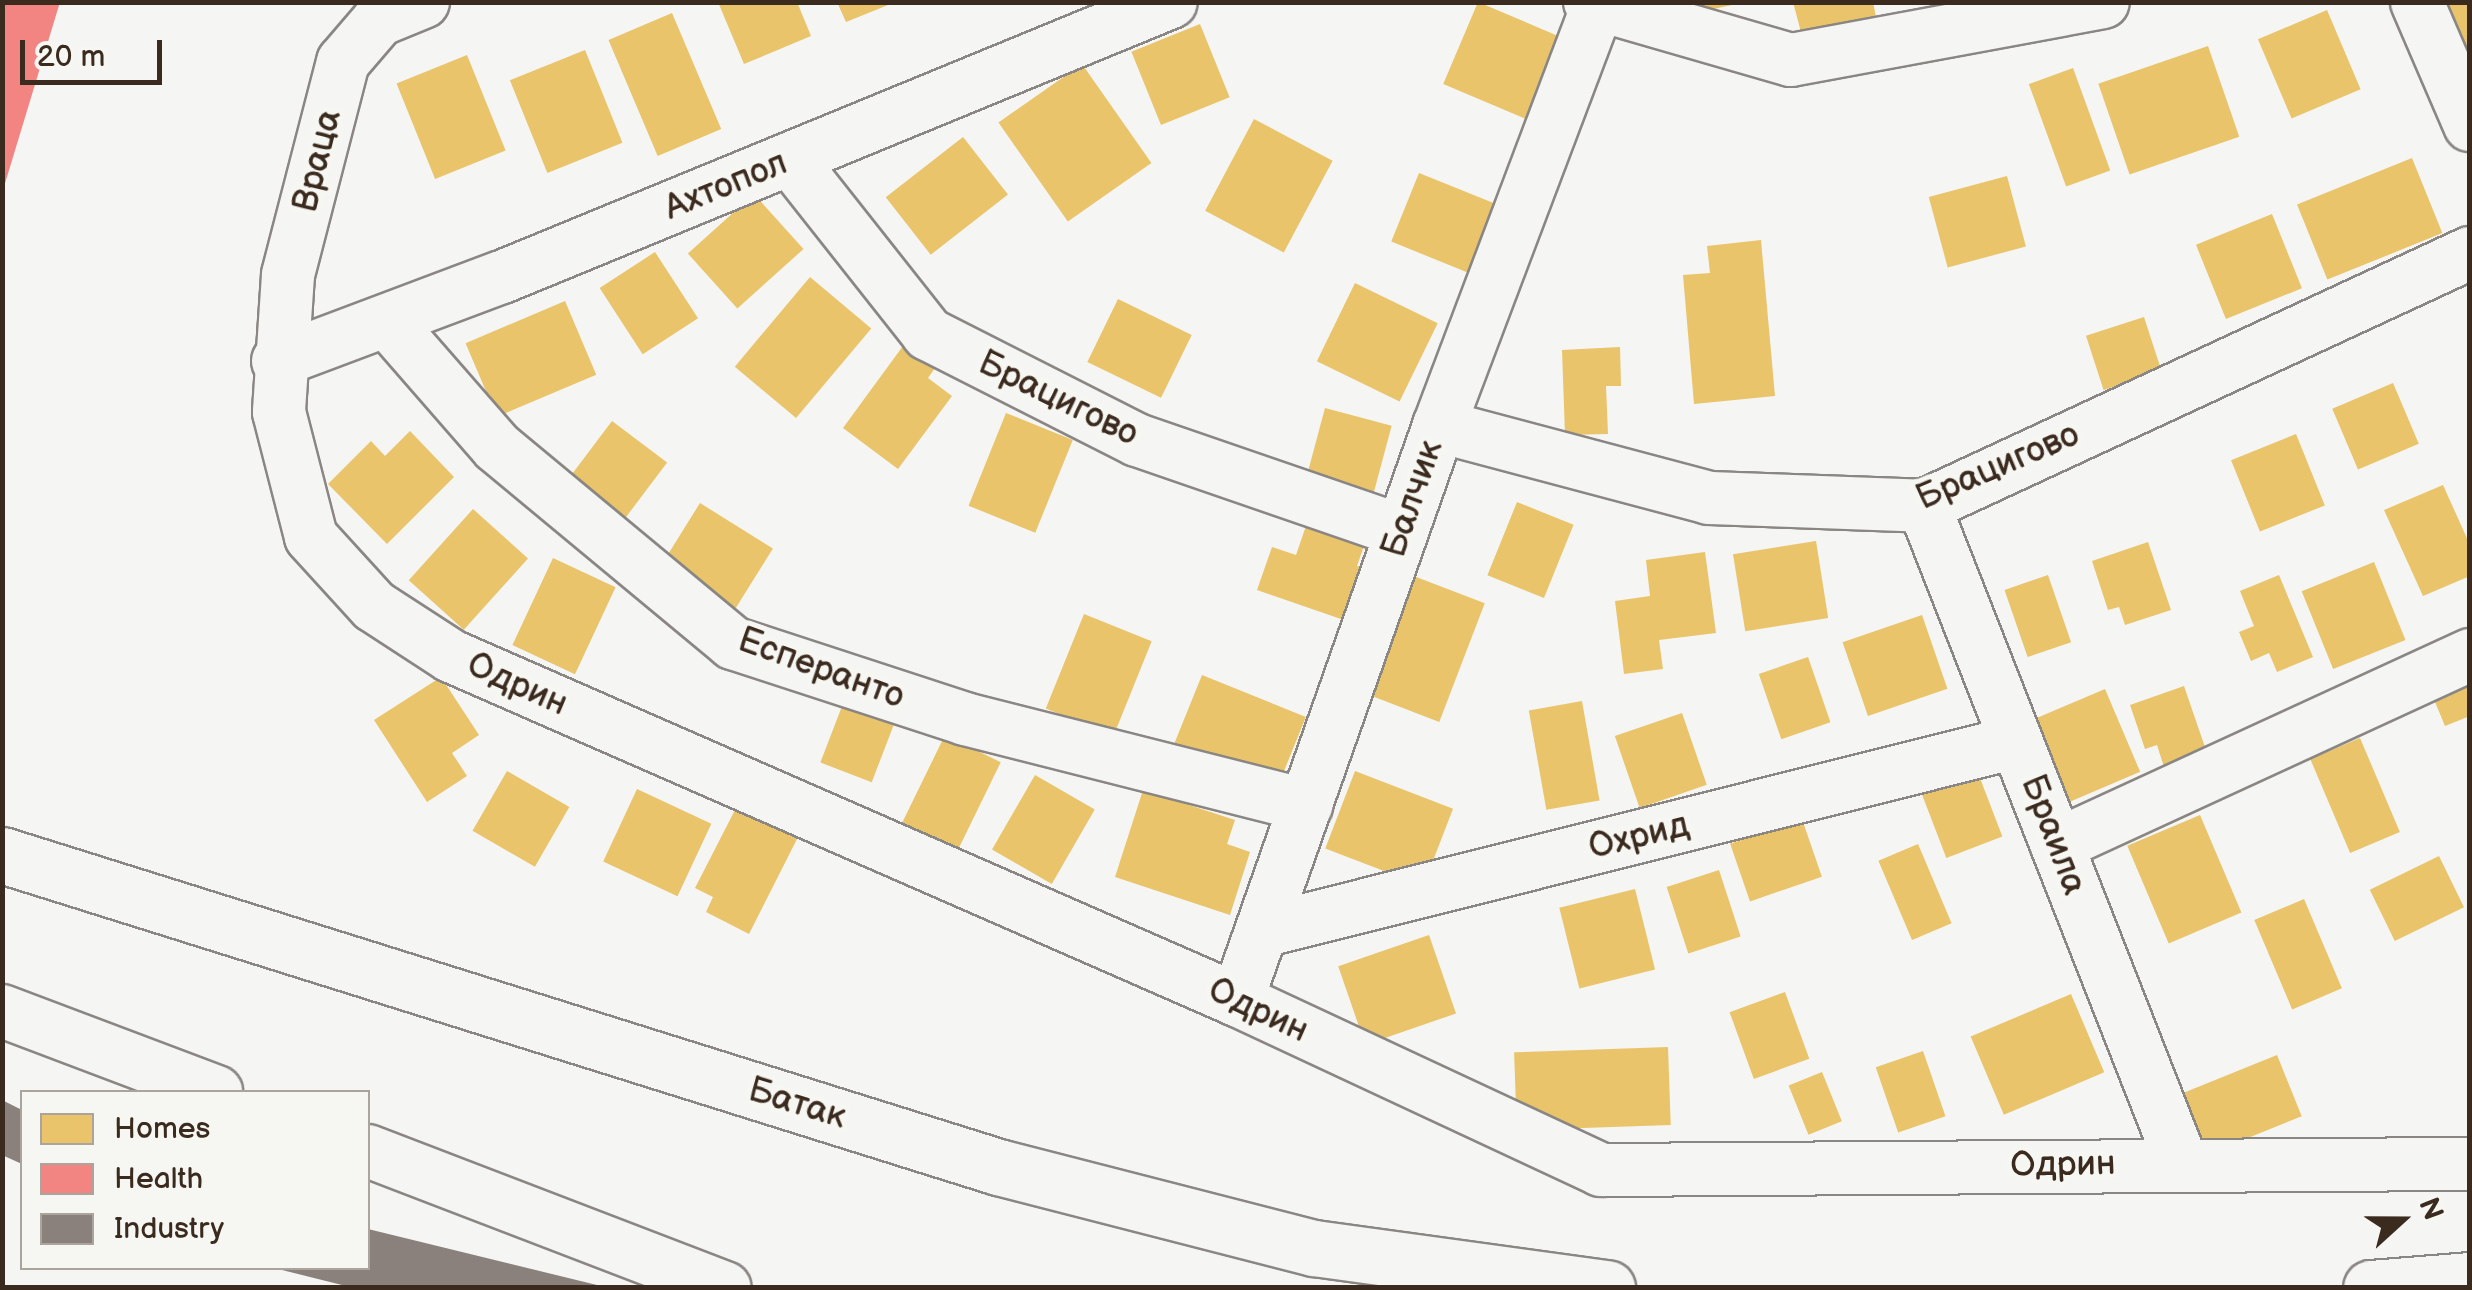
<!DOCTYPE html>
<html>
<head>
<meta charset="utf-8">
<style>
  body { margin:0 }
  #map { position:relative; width:2472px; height:1290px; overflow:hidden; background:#f5f5f3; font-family:"Balsamiq Sans",sans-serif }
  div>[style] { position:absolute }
  .homes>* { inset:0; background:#e9c46a; transform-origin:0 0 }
  .health>* { inset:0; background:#f28482 }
  .industry>* { inset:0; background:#8a817c }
  .roads { filter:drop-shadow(2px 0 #8a8683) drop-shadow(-2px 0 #8a8683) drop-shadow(0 2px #8a8683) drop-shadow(0 -2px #8a8683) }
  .street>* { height:52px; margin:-26px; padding:0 26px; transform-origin:26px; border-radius:26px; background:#f5f5f3 }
  .secondary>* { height:55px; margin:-27.5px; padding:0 27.5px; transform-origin:27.5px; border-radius:27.5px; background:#f5f5f3 }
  span { translate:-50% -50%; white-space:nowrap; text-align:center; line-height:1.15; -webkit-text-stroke:10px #f6f6f2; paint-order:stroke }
  .street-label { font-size:35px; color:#3b2a1e }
  .frame { position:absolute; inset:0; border:5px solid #3b2a1e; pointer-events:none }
  .legend { position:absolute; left:20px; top:1090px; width:350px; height:180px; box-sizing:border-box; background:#f6f6f2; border:2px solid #aba49d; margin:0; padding:12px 18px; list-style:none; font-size:30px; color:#3b2a1e }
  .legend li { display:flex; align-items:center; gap:20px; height:50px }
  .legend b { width:50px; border:2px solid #aba49d }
  .north { position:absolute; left:2352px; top:1170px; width:100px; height:100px; -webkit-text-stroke:8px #f6f6f2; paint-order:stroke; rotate:69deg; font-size:28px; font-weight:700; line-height:40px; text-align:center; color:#3b2a1e }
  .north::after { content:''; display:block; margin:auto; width:35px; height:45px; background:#3b2a1e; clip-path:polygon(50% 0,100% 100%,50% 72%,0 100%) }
  .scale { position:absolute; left:20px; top:40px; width:142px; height:45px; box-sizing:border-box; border:5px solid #3b2a1e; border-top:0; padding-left:12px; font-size:30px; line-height:35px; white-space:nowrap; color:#3b2a1e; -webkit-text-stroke:8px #f6f6f2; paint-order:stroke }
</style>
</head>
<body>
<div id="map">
  <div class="homes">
    <i style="clip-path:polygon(718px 2px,797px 2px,811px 36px,744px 64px)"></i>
    <i style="clip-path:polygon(837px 2px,893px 2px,893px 3px,846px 22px)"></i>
    <i style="left:1478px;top:2px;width:94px;height:89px;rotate:23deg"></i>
    <i style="clip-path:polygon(1684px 2px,1736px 2px,1736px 4px,1687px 15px)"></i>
    <i style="clip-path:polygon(1793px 2px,1873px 2px,1876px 17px,1802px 36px)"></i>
    <i style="clip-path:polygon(2455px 2px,2470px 2px,2470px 73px,2437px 10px)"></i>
    <i style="left:2327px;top:10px;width:86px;height:75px;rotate:67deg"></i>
    <i style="left:672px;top:13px;width:126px;height:69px;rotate:67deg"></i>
    <i style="left:1200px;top:24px;width:79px;height:74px;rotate:68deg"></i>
    <i style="left:2208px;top:46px;width:96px;height:116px;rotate:71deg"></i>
    <i style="left:585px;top:50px;width:100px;height:81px;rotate:68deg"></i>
    <i style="left:467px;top:55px;width:103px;height:76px;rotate:68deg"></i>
    <i style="left:1082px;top:64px;width:121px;height:102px;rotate:55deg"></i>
    <i style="left:2073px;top:68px;width:109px;height:47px;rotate:70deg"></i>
    <i style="left:1254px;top:119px;width:89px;height:104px;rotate:28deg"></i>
    <i style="left:963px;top:137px;width:73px;height:98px;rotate:52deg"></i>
    <i style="left:2412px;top:158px;width:81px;height:124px;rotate:68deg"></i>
    <i style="left:1419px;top:173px;width:85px;height:74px;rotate:22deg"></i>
    <i style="left:2007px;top:176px;width:73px;height:81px;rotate:75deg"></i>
    <i style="left:754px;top:194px;width:74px;height:89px;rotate:48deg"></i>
    <i style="left:2272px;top:214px;width:80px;height:82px;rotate:68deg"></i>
    <i style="clip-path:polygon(1761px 240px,1775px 396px,1694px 404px,1683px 275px,1710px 273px,1707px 246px)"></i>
    <i style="left:655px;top:252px;width:79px;height:66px;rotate:57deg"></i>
    <i style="left:810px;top:277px;width:80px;height:117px;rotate:40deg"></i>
    <i style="left:1355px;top:283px;width:92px;height:87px;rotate:26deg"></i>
    <i style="left:1118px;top:299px;width:82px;height:70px;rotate:26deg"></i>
    <i style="left:565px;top:301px;width:80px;height:108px;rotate:67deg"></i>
    <i style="left:2144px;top:317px;width:57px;height:61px;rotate:72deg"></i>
    <i style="clip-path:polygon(911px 335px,942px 358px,928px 378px,952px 396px,898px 469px,843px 428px)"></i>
    <i style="clip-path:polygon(1620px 347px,1621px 386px,1606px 386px,1608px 434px,1565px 435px,1562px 350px)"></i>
    <i style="left:2393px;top:383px;width:66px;height:66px;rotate:67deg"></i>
    <i style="left:1325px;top:408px;width:69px;height:76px;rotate:15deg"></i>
    <i style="left:1006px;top:413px;width:72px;height:100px;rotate:22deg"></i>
    <i style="left:612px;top:421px;width:69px;height:80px;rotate:37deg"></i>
    <i style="clip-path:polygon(410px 431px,454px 477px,387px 544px,328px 484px,371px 441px,385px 456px)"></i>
    <i style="left:2296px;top:434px;width:77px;height:70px;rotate:68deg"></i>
    <i style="clip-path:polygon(2443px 485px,2470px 545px,2470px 576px,2423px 596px,2384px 510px)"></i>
    <i style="left:1517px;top:502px;width:61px;height:79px;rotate:22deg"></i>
    <i style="left:700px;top:503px;width:86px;height:83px;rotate:32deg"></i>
    <i style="left:473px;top:509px;width:74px;height:96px;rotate:42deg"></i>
    <i style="clip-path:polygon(1308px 520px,1366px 540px,1357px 566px,1381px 575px,1364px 627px,1257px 590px,1272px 547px,1296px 555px)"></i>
    <i style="left:1816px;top:541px;width:78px;height:84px;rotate:81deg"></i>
    <i style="clip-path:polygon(2148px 542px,2171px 610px,2125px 625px,2119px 607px,2108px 610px,2092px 561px)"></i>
    <i style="clip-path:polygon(1705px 552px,1716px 633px,1659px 640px,1663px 669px,1624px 674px,1615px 601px,1650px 596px,1646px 560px)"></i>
    <i style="left:553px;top:558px;width:69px;height:96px;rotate:25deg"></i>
    <i style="left:2374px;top:562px;width:84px;height:78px;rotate:68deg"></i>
    <i style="left:1411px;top:575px;width:79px;height:127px;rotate:21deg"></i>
    <i style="left:2048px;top:575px;width:71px;height:46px;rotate:71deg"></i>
    <i style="clip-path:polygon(2279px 575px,2313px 657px,2277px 672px,2269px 653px,2251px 661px,2239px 632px,2254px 626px,2240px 591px)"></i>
    <i style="left:1084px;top:614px;width:73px;height:102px;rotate:22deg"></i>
    <i style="left:1922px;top:615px;width:78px;height:84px;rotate:71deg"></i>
    <i style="left:1808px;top:657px;width:69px;height:52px;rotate:71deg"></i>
    <i style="clip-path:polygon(2470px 668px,2470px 716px,2445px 726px,2428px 685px)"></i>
    <i style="left:1202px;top:675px;width:112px;height:82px;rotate:22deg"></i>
    <i style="clip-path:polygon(441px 677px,479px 735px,452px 753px,467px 776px,427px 802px,374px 720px)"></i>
    <i style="clip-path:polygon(2184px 686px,2207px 753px,2164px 767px,2157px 745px,2145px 749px,2130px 705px)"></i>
    <i style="left:2105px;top:689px;width:90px;height:84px;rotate:67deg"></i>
    <i style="left:844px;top:701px;width:55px;height:66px;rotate:21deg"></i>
    <i style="left:1582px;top:701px;width:101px;height:54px;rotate:80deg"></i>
    <i style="left:1682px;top:713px;width:76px;height:71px;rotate:71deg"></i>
    <i style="left:945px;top:735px;width:62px;height:103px;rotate:26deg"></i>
    <i style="left:2360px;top:738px;width:102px;height:54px;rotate:67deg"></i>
    <i style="left:507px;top:771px;width:72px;height:69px;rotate:30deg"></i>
    <i style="left:1355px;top:771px;width:105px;height:83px;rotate:21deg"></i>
    <i style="left:1978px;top:773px;width:68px;height:60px;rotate:69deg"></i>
    <i style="left:1035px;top:775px;width:69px;height:86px;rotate:30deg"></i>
    <i style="left:637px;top:789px;width:82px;height:80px;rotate:25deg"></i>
    <i style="clip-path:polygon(1143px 790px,1235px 820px,1227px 844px,1250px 852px,1230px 915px,1115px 877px)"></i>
    <i style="clip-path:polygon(736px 808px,797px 839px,749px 934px,706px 912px,713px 897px,695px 888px)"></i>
    <i style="left:2200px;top:815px;width:106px;height:79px;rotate:67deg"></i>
    <i style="left:1802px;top:819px;width:61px;height:76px;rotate:71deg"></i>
    <i style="left:1918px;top:844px;width:86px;height:43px;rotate:67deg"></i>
    <i style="left:2439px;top:856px;width:57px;height:77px;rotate:64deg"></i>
    <i style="left:1719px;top:870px;width:70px;height:55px;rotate:72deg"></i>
    <i style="left:1635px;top:889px;width:83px;height:78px;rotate:76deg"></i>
    <i style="left:2304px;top:899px;width:97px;height:54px;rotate:67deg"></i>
    <i style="left:1429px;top:935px;width:83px;height:96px;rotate:71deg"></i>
    <i style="left:1785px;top:992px;width:71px;height:59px;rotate:70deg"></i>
    <i style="left:2071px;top:994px;width:85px;height:109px;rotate:67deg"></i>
    <i style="left:1668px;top:1047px;width:78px;height:154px;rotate:88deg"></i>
    <i style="left:1923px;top:1051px;width:69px;height:50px;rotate:71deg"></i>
    <i style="left:2277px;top:1055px;width:66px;height:104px;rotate:68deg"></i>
    <i style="left:1822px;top:1072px;width:53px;height:36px;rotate:68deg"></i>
  </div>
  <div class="health">
    <i style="clip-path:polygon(2px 2px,60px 2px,3px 190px,2px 189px)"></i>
  </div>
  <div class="industry">
    <i style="clip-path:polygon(2px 1100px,22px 1110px,22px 1164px,2px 1155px)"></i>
    <i style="clip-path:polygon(368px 1229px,601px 1286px,601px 1288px,354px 1288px,278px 1269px,368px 1268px)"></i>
  </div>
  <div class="roads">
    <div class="street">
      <i style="left:423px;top:2px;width:48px;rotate:157.8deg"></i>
      <i style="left:379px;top:20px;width:55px;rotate:130.6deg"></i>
      <i style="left:343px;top:62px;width:220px;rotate:104.5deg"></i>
      <i style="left:288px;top:275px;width:137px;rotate:93.8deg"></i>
      <i style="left:279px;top:412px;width:129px;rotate:75.6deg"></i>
      <i style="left:311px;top:537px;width:93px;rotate:47.6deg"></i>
      <i style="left:374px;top:606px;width:92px;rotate:33deg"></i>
      <i style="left:451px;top:656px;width:858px;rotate:23.64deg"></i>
      <i style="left:1237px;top:1000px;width:402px;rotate:25deg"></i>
      <i style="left:1601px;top:1170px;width:869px;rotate:-0.4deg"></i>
      <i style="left:1590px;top:2px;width:209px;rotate:16.1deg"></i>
      <i style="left:1791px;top:60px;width:317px;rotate:-10.5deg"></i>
      <i style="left:2417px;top:2px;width:134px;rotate:66.7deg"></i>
      <i style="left:790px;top:159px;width:223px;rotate:51.7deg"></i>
      <i style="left:928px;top:334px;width:234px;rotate:26.9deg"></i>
      <i style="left:1137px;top:440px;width:280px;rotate:19deg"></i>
      <i style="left:387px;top:321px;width:167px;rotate:48.9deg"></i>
      <i style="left:497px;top:447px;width:307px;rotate:39.7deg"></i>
      <i style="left:733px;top:643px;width:244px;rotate:18.1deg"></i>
      <i style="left:965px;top:719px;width:352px;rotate:14.2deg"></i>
      <i style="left:278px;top:361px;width:239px;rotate:-20.6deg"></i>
      <i style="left:502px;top:277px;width:723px;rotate:-22.35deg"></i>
      <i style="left:1439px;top:426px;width:279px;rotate:14.9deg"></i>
      <i style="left:1709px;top:498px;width:215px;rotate:2.1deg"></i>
      <i style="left:1924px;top:506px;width:602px;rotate:-24.86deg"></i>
      <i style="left:1924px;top:506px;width:707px;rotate:68.59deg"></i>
      <i style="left:2057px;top:845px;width:455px;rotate:-24.7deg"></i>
      <i style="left:1262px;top:931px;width:777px;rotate:-14.07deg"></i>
      <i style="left:1237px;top:1000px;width:609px;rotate:-70.61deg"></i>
      <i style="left:1439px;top:426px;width:453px;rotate:-69.3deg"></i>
      <i style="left:2px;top:1011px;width:229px;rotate:20.7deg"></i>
      <i style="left:368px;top:1151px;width:382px;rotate:21deg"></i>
    </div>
    <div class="secondary">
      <i style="left:2px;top:855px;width:1044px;rotate:17.39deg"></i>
      <i style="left:998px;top:1167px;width:326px;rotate:14.4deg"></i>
      <i style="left:1314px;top:1248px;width:296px;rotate:7.8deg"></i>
      <i style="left:2371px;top:1288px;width:99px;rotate:-4.6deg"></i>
    </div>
  </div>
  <div class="street-label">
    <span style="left:318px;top:161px;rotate:-76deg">Враца</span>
    <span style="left:726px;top:186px;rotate:-22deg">Ахтопол</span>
    <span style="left:1058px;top:399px;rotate:26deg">Брацигово</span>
    <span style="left:1998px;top:467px;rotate:-23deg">Брацигово</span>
    <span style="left:1413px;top:499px;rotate:-71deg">Балчик</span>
    <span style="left:821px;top:669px;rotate:20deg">Есперанто</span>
    <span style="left:517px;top:685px;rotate:24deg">Одрин</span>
    <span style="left:2053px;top:835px;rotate:69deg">Браила</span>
    <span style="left:1639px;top:837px;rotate:-14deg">Охрид</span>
    <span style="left:1258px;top:1011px;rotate:25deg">Одрин</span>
    <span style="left:797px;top:1104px;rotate:17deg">Батак</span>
    <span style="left:2063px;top:1165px;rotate:-1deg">Одрин</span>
  </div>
  <div class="frame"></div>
  <ul class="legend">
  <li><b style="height:28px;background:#e9c46a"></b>Homes</li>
  <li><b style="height:28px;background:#f28482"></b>Health</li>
  <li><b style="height:28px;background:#8a817c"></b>Industry</li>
  </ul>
  <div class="north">N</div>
  <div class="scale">20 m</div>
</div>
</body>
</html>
